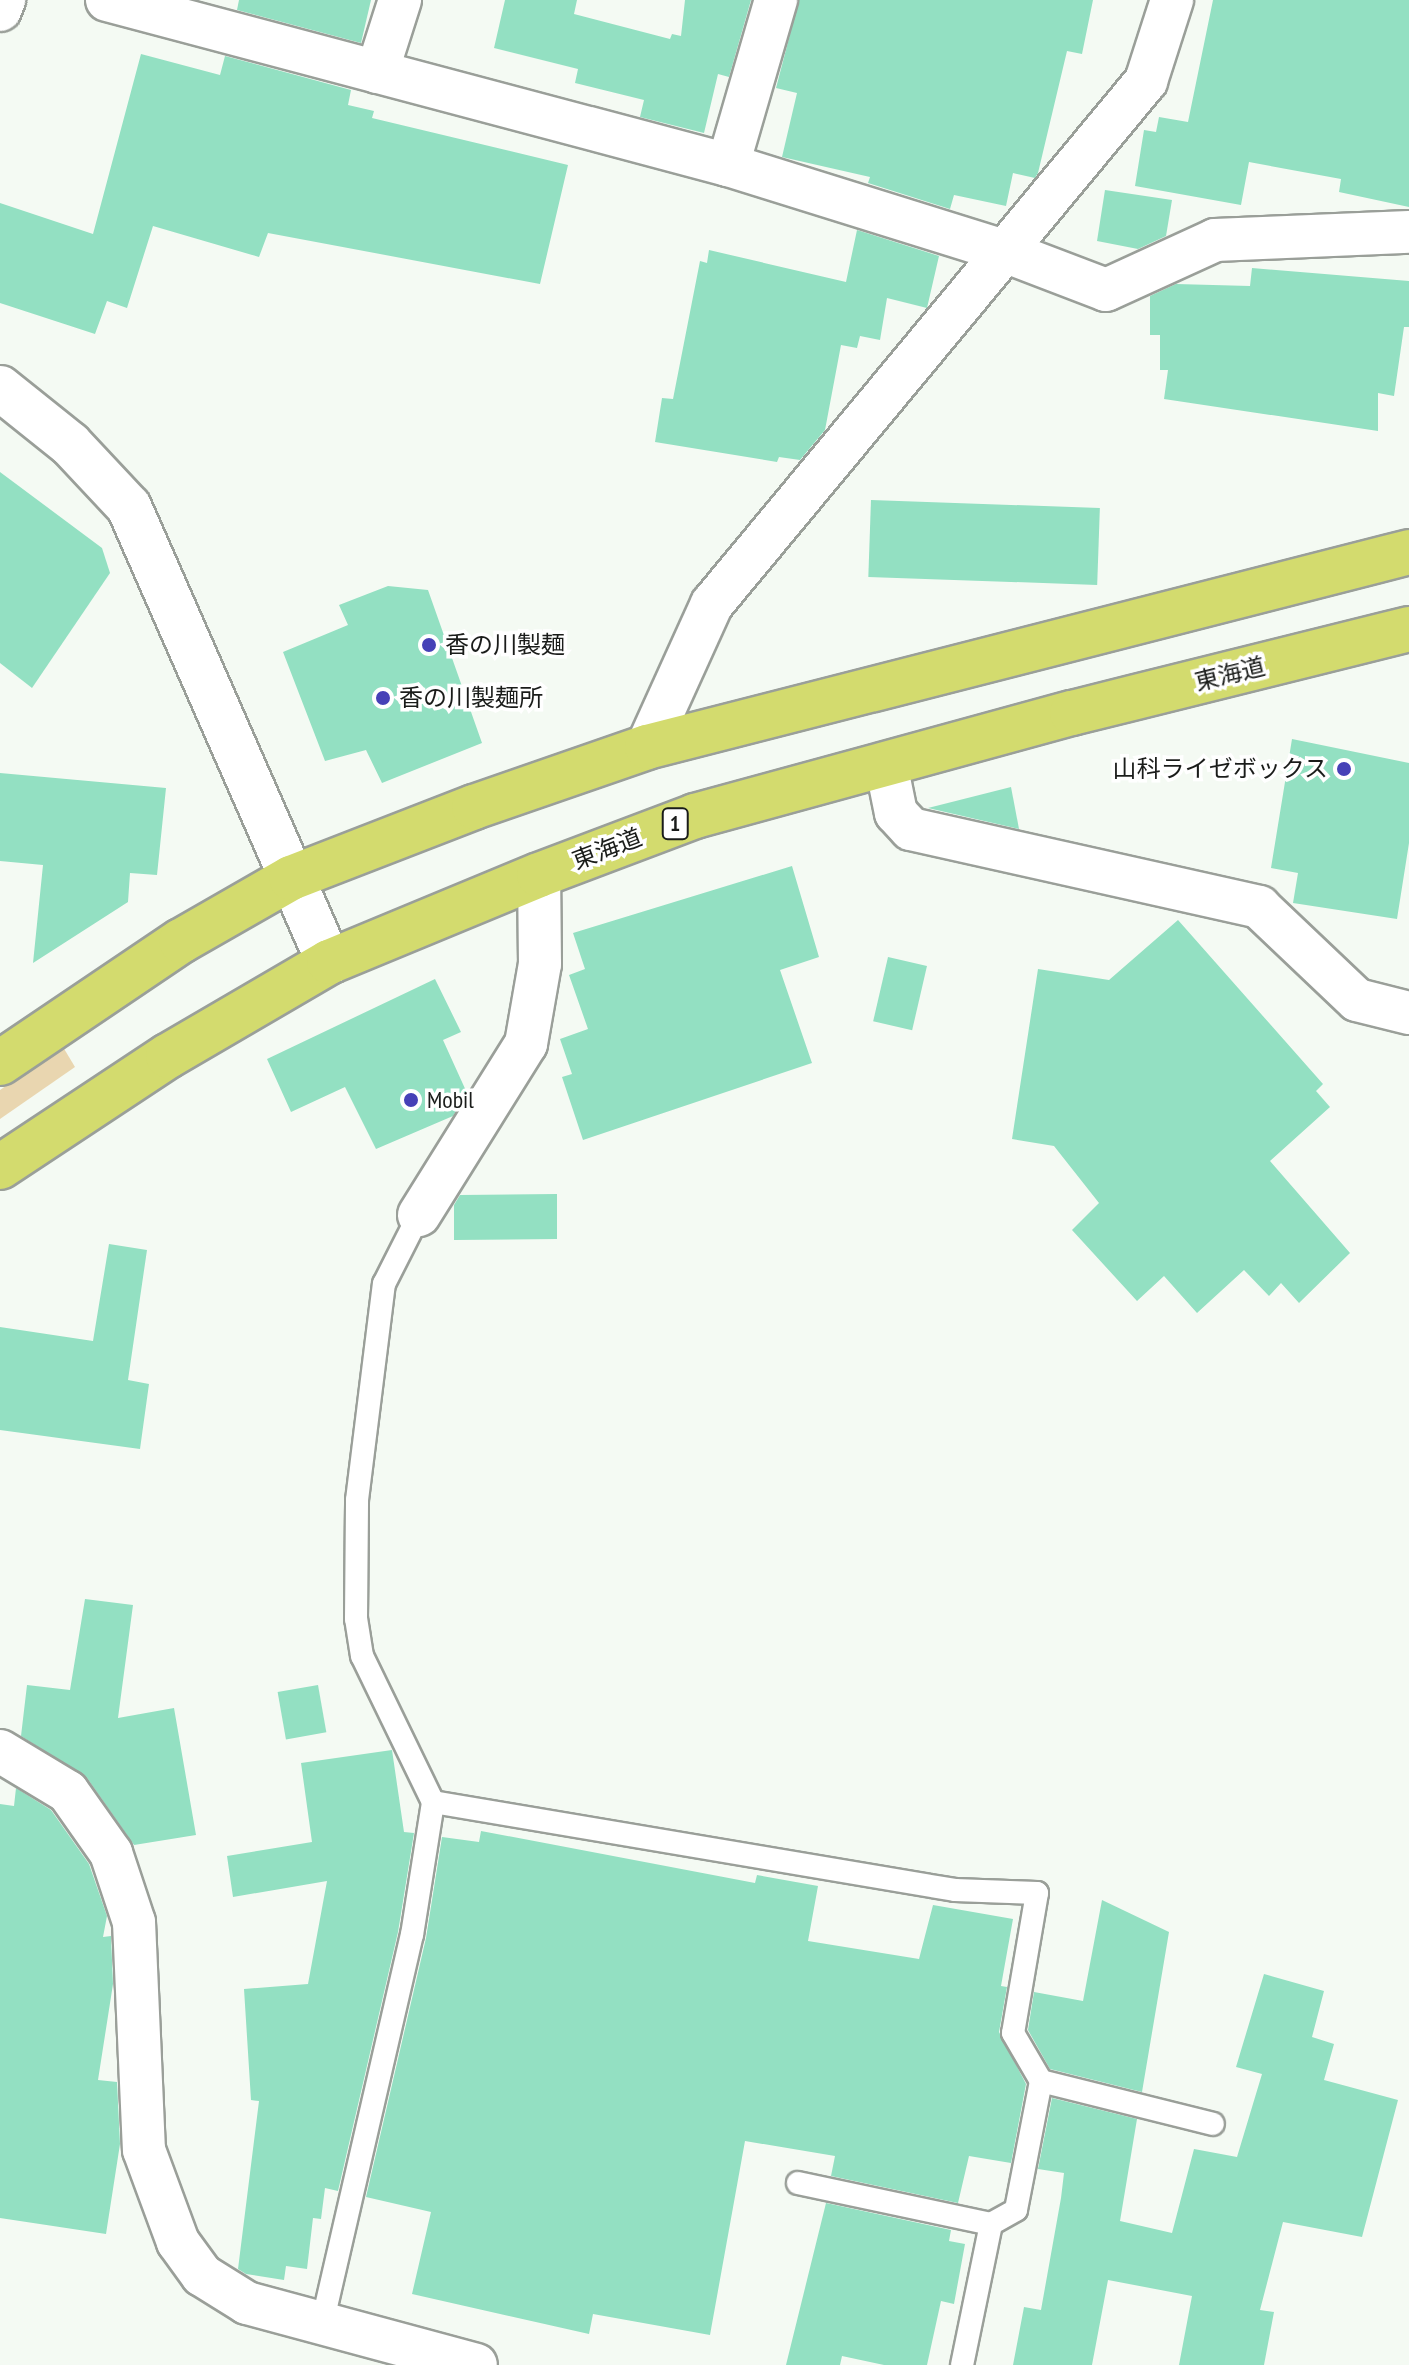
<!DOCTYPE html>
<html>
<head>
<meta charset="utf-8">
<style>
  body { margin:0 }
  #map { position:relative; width:1409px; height:2365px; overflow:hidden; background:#f4faf3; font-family:"PT Sans Narrow","Noto Sans JP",sans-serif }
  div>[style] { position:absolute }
  .green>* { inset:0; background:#e9d6b0 }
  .building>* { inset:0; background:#93e0c2; transform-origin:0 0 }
  .roads { filter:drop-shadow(2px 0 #9a9f99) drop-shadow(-2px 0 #9a9f99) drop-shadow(0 2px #9a9f99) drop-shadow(0 -2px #9a9f99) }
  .lane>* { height:22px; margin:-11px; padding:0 11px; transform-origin:11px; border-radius:11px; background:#fff }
  .street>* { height:42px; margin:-21px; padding:0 21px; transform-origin:21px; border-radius:21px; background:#fff }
  .secondary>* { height:44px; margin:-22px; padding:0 22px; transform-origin:22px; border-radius:22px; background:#fff }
  .highway>* { height:44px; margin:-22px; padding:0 22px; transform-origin:22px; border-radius:22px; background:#d3db6e }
  .dots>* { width:22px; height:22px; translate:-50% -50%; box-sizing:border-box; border:4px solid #fff; border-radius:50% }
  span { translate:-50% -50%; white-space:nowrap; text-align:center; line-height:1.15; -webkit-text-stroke:7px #fff; paint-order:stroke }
  .shield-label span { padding:2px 6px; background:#fff; border:2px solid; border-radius:6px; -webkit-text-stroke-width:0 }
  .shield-label { font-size:22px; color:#1a1c1a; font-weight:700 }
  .poi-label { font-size:24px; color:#1a1c1a }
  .left { translate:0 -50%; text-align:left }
  .right { translate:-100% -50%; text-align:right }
  .street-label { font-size:24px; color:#1a1c1a }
</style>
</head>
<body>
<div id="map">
  <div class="green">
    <i style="clip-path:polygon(63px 1047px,75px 1067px,0 1119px,0 1090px)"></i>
  </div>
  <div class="building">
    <i style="clip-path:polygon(239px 0,371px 0,361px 43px,237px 10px)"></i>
    <i style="clip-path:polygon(505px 0,577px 0,574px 14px,670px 39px,672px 34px,681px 36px,685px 0,751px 0,729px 77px,718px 74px,704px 133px,640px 117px,644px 100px,575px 83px,578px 69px,494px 48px)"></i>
    <i style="clip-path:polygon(799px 0,1093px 0,1082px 54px,1067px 51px,1038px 173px,1035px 178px,1013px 173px,1006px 206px,954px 195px,950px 209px,868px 183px,870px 177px,782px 157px,797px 93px,776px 88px)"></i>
    <i style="clip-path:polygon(1213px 0,1409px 0,1409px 207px,1339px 192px,1341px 179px,1249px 162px,1241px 205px,1135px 186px,1144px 130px,1156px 132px,1159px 117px,1188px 122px)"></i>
    <i style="clip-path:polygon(141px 54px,220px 75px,225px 56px,351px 90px,348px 105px,374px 111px,372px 118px,568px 165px,540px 284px,268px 233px,259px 257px,153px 226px,127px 308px,107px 301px,95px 334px,0 303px,0 203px,93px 234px)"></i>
    <i style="clip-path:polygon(1105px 190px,1172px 200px,1166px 236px,1138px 249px,1097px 241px)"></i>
    <i style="clip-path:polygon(857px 230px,939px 256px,927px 308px,887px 298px,880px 340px,860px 336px,857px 348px,841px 345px,825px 430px,800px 460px,779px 457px,777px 462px,655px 442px,662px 398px,673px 399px,700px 261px,707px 263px,709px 250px,846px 282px)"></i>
    <i style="clip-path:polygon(1252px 268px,1409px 281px,1409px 327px,1404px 327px,1394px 396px,1378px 393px,1378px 431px,1164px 399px,1168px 370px,1160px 370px,1160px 335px,1150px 335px,1150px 296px,1176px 284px,1250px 286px)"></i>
    <i style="clip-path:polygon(0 472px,102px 548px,110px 573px,32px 688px,0 663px)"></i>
    <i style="left:871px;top:500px;width:229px;height:77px;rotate:2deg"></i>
    <i style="clip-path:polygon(388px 586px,428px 590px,482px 743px,382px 783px,366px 750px,325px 761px,283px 652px,348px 625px,339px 605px)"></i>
    <i style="clip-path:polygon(1292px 739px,1409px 763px,1409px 843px,1397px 919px,1293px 903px,1298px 873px,1271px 868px)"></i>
    <i style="clip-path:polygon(0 773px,166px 788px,157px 875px,130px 873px,128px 902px,33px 963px,43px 865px,0 861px)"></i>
    <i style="clip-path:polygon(1011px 787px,1019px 829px,928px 808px)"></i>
    <i style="clip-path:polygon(792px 866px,819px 957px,780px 970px,812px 1063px,583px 1140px,562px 1077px,572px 1074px,560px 1039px,588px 1029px,569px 975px,585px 969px,573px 933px)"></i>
    <i style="clip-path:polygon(1178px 920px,1323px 1084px,1316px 1091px,1330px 1107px,1270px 1161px,1350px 1253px,1299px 1303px,1281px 1283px,1269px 1296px,1244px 1270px,1197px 1313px,1164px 1276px,1137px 1301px,1072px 1230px,1099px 1203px,1054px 1146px,1012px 1139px,1038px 969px,1109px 980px)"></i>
    <i style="left:888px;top:957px;width:40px;height:66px;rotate:13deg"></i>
    <i style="clip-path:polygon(435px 979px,461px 1032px,443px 1040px,467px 1093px,453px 1116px,376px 1149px,345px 1087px,291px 1112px,267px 1059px)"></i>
    <i style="clip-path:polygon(557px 1194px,557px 1239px,454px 1240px,454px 1205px,460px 1195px)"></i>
    <i style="clip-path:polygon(109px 1244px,147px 1250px,128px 1380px,149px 1384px,140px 1449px,0 1430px,0 1327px,93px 1341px)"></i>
    <i style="clip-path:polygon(85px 1599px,133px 1605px,118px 1718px,174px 1708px,196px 1835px,134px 1845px,87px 1778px,21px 1736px,27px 1685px,70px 1690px)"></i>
    <i style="left:318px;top:1685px;width:48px;height:41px;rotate:80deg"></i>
    <i style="clip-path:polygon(392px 1750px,404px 1832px,414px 1833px,398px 1932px,338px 2191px,325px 2188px,321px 2219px,313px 2218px,307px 2269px,286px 2266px,284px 2280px,246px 2274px,238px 2269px,259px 2101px,251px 2100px,244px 1989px,308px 1984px,327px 1881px,233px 1897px,227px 1856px,312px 1842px,301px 1763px)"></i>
    <i style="clip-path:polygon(16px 1788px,51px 1810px,89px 1864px,107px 1916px,103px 1937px,111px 1936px,113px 1984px,98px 2080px,117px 2082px,120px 2144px,106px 2234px,0 2218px,0 1804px,14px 1806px)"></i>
    <i style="clip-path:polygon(481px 1831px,755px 1883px,757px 1875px,818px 1886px,808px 1941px,919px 1959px,933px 1905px,1013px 1919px,1001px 1986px,1007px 1987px,999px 2032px,1026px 2084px,1011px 2163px,969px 2156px,958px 2203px,831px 2176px,835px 2156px,745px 2141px,710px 2335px,593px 2314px,589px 2334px,412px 2294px,431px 2212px,366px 2197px,426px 1938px,442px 1837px,479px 1842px)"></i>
    <i style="clip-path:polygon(1102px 1900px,1169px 1932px,1142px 2092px,1050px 2069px,1028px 2030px,1034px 1992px,1083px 2001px)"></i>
    <i style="clip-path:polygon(1264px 1974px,1324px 1991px,1312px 2037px,1334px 2044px,1324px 2080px,1398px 2100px,1362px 2237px,1283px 2222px,1260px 2310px,1274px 2312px,1264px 2365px,1179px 2365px,1192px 2296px,1108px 2280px,1092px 2365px,1013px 2365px,1024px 2307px,1041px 2310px,1061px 2198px,1064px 2173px,1038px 2169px,1052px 2098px,1137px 2119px,1120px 2221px,1172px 2233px,1194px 2149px,1237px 2157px,1262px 2074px,1236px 2067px)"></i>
    <i style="clip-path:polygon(826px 2203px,951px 2230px,949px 2241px,965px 2244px,954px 2304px,941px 2301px,927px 2365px,884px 2365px,842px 2356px,840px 2365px,786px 2365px)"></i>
  </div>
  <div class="roads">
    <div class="lane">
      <i style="left:433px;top:1802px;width:529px;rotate:9.57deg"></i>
      <i style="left:955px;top:1890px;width:82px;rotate:2.1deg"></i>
      <i style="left:1037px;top:1893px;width:142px;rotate:99.7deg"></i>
      <i style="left:1013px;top:2033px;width:56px;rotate:59.7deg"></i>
      <i style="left:1041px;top:2081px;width:131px;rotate:101deg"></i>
      <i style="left:1016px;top:2210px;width:29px;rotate:151deg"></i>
      <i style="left:991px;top:2224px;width:144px;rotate:101.6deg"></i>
      <i style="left:1041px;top:2081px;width:177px;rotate:14deg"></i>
      <i style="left:798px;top:2183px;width:197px;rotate:12deg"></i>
      <i style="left:322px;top:2324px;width:399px;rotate:-77deg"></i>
      <i style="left:412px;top:1935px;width:135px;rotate:-81deg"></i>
      <i style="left:433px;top:1802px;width:162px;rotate:-115.9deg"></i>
      <i style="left:362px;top:1656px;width:37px;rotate:-99deg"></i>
      <i style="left:356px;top:1619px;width:119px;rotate:-89.5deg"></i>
      <i style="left:357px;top:1500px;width:218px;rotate:-82.9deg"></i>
      <i style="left:384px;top:1284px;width:77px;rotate:-63.1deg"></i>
    </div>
    <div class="street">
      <i style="left:107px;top:0;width:643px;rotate:14.88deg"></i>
      <i style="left:728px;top:165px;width:289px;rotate:17.3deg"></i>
      <i style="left:1004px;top:251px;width:109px;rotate:20.9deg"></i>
      <i style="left:1106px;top:290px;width:120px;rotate:-24.6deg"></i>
      <i style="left:1215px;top:240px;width:194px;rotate:-2.4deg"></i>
      <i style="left:0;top:10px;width:11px;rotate:-68deg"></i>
      <i style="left:377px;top:72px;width:76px;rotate:-72.3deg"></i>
      <i style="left:728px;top:165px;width:172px;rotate:-73.8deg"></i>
      <i style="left:647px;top:747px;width:157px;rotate:-65.6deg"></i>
      <i style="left:712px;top:604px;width:680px;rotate:-50.31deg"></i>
      <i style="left:1146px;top:81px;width:85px;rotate:-72.2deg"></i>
      <i style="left:886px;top:764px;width:50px;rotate:78.5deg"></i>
      <i style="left:896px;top:813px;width:22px;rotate:47deg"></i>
      <i style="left:911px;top:829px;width:357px;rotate:12.6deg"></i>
      <i style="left:1259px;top:907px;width:135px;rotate:43.5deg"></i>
      <i style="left:1357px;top:1000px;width:54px;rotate:14deg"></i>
      <i style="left:419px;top:1215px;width:202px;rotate:-58deg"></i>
      <i style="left:526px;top:1044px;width:81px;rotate:-80.1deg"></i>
      <i style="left:540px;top:964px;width:89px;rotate:-90.6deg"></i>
      <i style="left:0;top:1751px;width:79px;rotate:31.1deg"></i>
      <i style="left:68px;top:1792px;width:75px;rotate:54.8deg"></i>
      <i style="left:111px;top:1853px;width:73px;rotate:71.6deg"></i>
      <i style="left:134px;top:1922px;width:228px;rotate:87.5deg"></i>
      <i style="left:144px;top:2150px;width:98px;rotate:69.7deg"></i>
      <i style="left:178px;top:2242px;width:41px;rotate:54deg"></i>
      <i style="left:202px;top:2275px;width:53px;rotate:31.9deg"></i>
      <i style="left:247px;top:2303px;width:237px;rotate:15.1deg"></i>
    </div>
    <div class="secondary">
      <i style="left:0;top:388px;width:90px;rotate:38.7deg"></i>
      <i style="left:70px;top:444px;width:86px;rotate:46.9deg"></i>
      <i style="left:129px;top:507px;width:497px;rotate:66.3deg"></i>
    </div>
    <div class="highway">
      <i style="left:0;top:1063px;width:218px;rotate:-34deg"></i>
      <i style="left:181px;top:941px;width:127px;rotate:-29.8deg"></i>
      <i style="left:291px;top:878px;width:196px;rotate:-21.2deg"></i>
      <i style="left:474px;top:807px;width:183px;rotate:-19.1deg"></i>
      <i style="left:647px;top:747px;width:787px;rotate:-14.35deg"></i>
      <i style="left:0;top:1167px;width:201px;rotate:-33.5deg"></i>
      <i style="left:168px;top:1056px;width:186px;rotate:-30.3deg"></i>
      <i style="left:329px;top:962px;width:227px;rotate:-22.5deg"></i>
      <i style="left:539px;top:875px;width:167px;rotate:-20.7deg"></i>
      <i style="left:695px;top:816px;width:391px;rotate:-15.3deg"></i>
      <i style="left:1072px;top:713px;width:347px;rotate:-14deg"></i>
    </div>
  </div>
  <div class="dots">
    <i style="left:429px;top:645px;background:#4641b7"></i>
    <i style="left:383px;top:698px;background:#4641b7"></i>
    <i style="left:1344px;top:769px;background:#4641b7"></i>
    <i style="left:411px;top:1100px;background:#4641b7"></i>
  </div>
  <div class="shield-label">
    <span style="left:675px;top:824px">1</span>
  </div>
  <div class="poi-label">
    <span class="left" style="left:445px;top:645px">香の川製麺</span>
    <span class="left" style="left:399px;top:698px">香の川製麺所</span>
    <span class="right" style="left:1328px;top:769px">山科ライゼボックス</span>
    <span class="left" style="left:427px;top:1100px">Mobil</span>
  </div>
  <div class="street-label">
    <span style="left:1230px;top:674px;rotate:-14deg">東海道</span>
    <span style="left:607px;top:849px;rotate:-21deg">東海道</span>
  </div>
</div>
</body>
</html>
